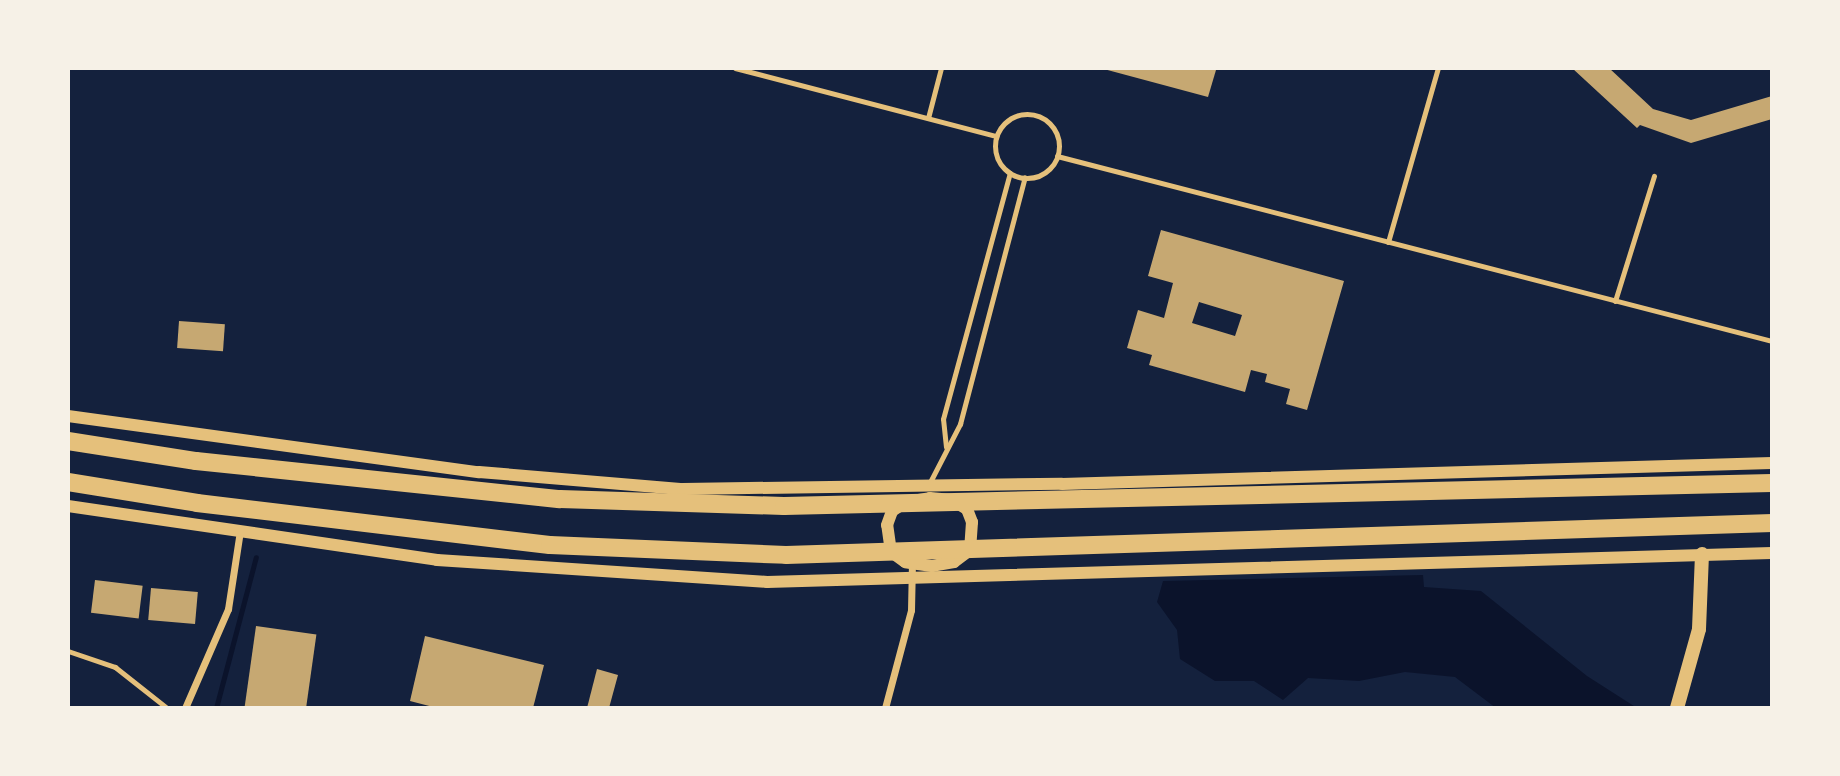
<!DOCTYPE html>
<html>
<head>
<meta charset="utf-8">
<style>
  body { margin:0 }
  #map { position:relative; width:1840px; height:776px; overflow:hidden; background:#14213d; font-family:"Fira Sans Condensed",sans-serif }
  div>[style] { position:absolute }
  .water>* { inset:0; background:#0b132b }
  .stream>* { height:5px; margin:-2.5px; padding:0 2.5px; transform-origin:2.5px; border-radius:2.5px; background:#0b132b }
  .building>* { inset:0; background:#c6a872; transform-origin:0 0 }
  .service>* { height:5px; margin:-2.5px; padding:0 2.5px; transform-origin:2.5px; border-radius:2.5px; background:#e5c07b }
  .service>.ring { margin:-2.5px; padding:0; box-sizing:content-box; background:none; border:5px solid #e5c07b; border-radius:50% }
  .minor>* { height:7px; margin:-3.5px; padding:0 3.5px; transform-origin:3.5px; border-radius:3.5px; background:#e5c07b }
  .tertiary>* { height:12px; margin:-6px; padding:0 6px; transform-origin:6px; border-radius:6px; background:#e5c07b }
  .secondary>* { height:14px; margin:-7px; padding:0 7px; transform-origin:7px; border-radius:7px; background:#e5c07b }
  .trunk>* { height:18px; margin:-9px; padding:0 9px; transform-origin:9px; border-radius:9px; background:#e5c07b }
  span { translate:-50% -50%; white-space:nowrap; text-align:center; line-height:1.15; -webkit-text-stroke:5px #f6f1e7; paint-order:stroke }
  .frame { position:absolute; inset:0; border:70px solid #f6f1e7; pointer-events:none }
</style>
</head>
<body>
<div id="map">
  <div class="water">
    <i style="clip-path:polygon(1423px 575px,1424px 587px,1481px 591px,1587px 676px,1637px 708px,1496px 708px,1455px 677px,1405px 672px,1359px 681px,1308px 678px,1283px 700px,1254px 681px,1215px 681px,1180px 659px,1177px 630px,1157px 602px,1163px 581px)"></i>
  </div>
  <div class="stream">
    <i style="left:216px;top:708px;width:156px;rotate:-75.2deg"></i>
  </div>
  <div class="building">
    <i style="clip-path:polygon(1100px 68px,1210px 68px,1216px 70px,1208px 97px)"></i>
    <i style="clip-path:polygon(1572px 68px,1609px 68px,1653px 109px,1691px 120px,1772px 96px,1772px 119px,1691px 143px,1640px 125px,1637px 128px)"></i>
    <i style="clip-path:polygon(evenodd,1161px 230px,1344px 281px,1307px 410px,1286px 404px,1290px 389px,1265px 382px,1267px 374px,1251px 370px,1245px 392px,1149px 365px,1152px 355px,1127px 348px,1138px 310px,1164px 318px,1173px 283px,1148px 276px,1161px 230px,1199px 302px,1242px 315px,1235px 336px,1192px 323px,1199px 302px)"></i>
    <i style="left:179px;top:321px;width:46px;height:27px;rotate:4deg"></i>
    <i style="left:95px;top:580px;width:48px;height:33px;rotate:7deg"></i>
    <i style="left:151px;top:588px;width:47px;height:32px;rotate:5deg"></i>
    <i style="left:256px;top:626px;width:61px;height:83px;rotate:8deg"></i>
    <i style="clip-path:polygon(425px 636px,544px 665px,533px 708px,437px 708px,410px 701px)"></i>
    <i style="clip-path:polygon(597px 669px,618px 675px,609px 708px,587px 708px)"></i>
  </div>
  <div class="service">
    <i style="left:735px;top:68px;width:270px;rotate:14.6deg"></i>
    <i class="ring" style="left:995px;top:114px;width:59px;height:59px"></i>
    <i style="left:928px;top:118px;width:52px;rotate:-75.4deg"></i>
    <i style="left:1057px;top:156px;width:739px;rotate:14.51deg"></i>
    <i style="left:1388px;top:242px;width:181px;rotate:-74deg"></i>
    <i style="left:1615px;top:301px;width:131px;rotate:-72.7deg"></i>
    <i style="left:946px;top:447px;width:28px;rotate:-96deg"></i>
    <i style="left:943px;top:419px;width:255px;rotate:-74.8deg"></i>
    <i style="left:929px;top:484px;width:68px;rotate:-62.7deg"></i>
    <i style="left:960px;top:424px;width:255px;rotate:-75.3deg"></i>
    <i style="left:68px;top:651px;width:50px;rotate:18.8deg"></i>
    <i style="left:115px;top:667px;width:66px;rotate:38.3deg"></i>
  </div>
  <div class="minor">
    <i style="left:185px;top:708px;width:108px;rotate:-66.5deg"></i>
    <i style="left:228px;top:609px;width:79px;rotate:-81.3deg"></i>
    <i style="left:885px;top:708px;width:101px;rotate:-75.1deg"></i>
    <i style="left:911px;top:610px;width:47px;rotate:-88.8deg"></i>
  </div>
  <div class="tertiary">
    <i style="left:68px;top:416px;width:415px;rotate:7.8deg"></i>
    <i style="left:479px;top:472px;width:205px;rotate:4.8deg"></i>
    <i style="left:683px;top:489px;width:379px;rotate:-0.8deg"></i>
    <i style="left:1062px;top:484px;width:710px;rotate:-1.69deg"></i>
    <i style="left:930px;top:498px;width:22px;rotate:5deg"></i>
    <i style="left:952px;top:500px;width:17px;rotate:31deg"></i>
    <i style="left:967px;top:509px;width:14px;rotate:69deg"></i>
    <i style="left:972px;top:522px;width:28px;rotate:94deg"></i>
    <i style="left:970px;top:550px;width:20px;rotate:143deg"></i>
    <i style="left:954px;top:562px;width:22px;rotate:170deg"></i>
    <i style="left:932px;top:566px;width:27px;rotate:-172deg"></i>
    <i style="left:905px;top:562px;width:17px;rotate:-144deg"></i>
    <i style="left:891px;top:552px;width:27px;rotate:-98deg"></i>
    <i style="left:887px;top:525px;width:15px;rotate:-70deg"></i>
    <i style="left:892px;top:511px;width:17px;rotate:-33deg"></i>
    <i style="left:906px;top:502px;width:24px;rotate:-9deg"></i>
    <i style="left:68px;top:506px;width:373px;rotate:8.3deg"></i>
    <i style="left:437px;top:560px;width:331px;rotate:3.8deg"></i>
    <i style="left:767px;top:582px;width:1005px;rotate:-1.65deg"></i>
  </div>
  <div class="secondary">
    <i style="left:1677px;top:708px;width:82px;rotate:-74.4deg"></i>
    <i style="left:1699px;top:629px;width:75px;rotate:-87.7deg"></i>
  </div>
  <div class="trunk">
    <i style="left:68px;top:441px;width:130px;rotate:8.9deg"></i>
    <i style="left:196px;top:461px;width:366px;rotate:6deg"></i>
    <i style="left:560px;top:499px;width:224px;rotate:1.8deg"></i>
    <i style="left:784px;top:506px;width:988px;rotate:-1.33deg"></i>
    <i style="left:68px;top:482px;width:131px;rotate:9.2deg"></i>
    <i style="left:197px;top:503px;width:355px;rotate:6.8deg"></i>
    <i style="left:550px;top:545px;width:236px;rotate:2.4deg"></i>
    <i style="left:786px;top:555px;width:987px;rotate:-1.86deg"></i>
  </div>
  <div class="frame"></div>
</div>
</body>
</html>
